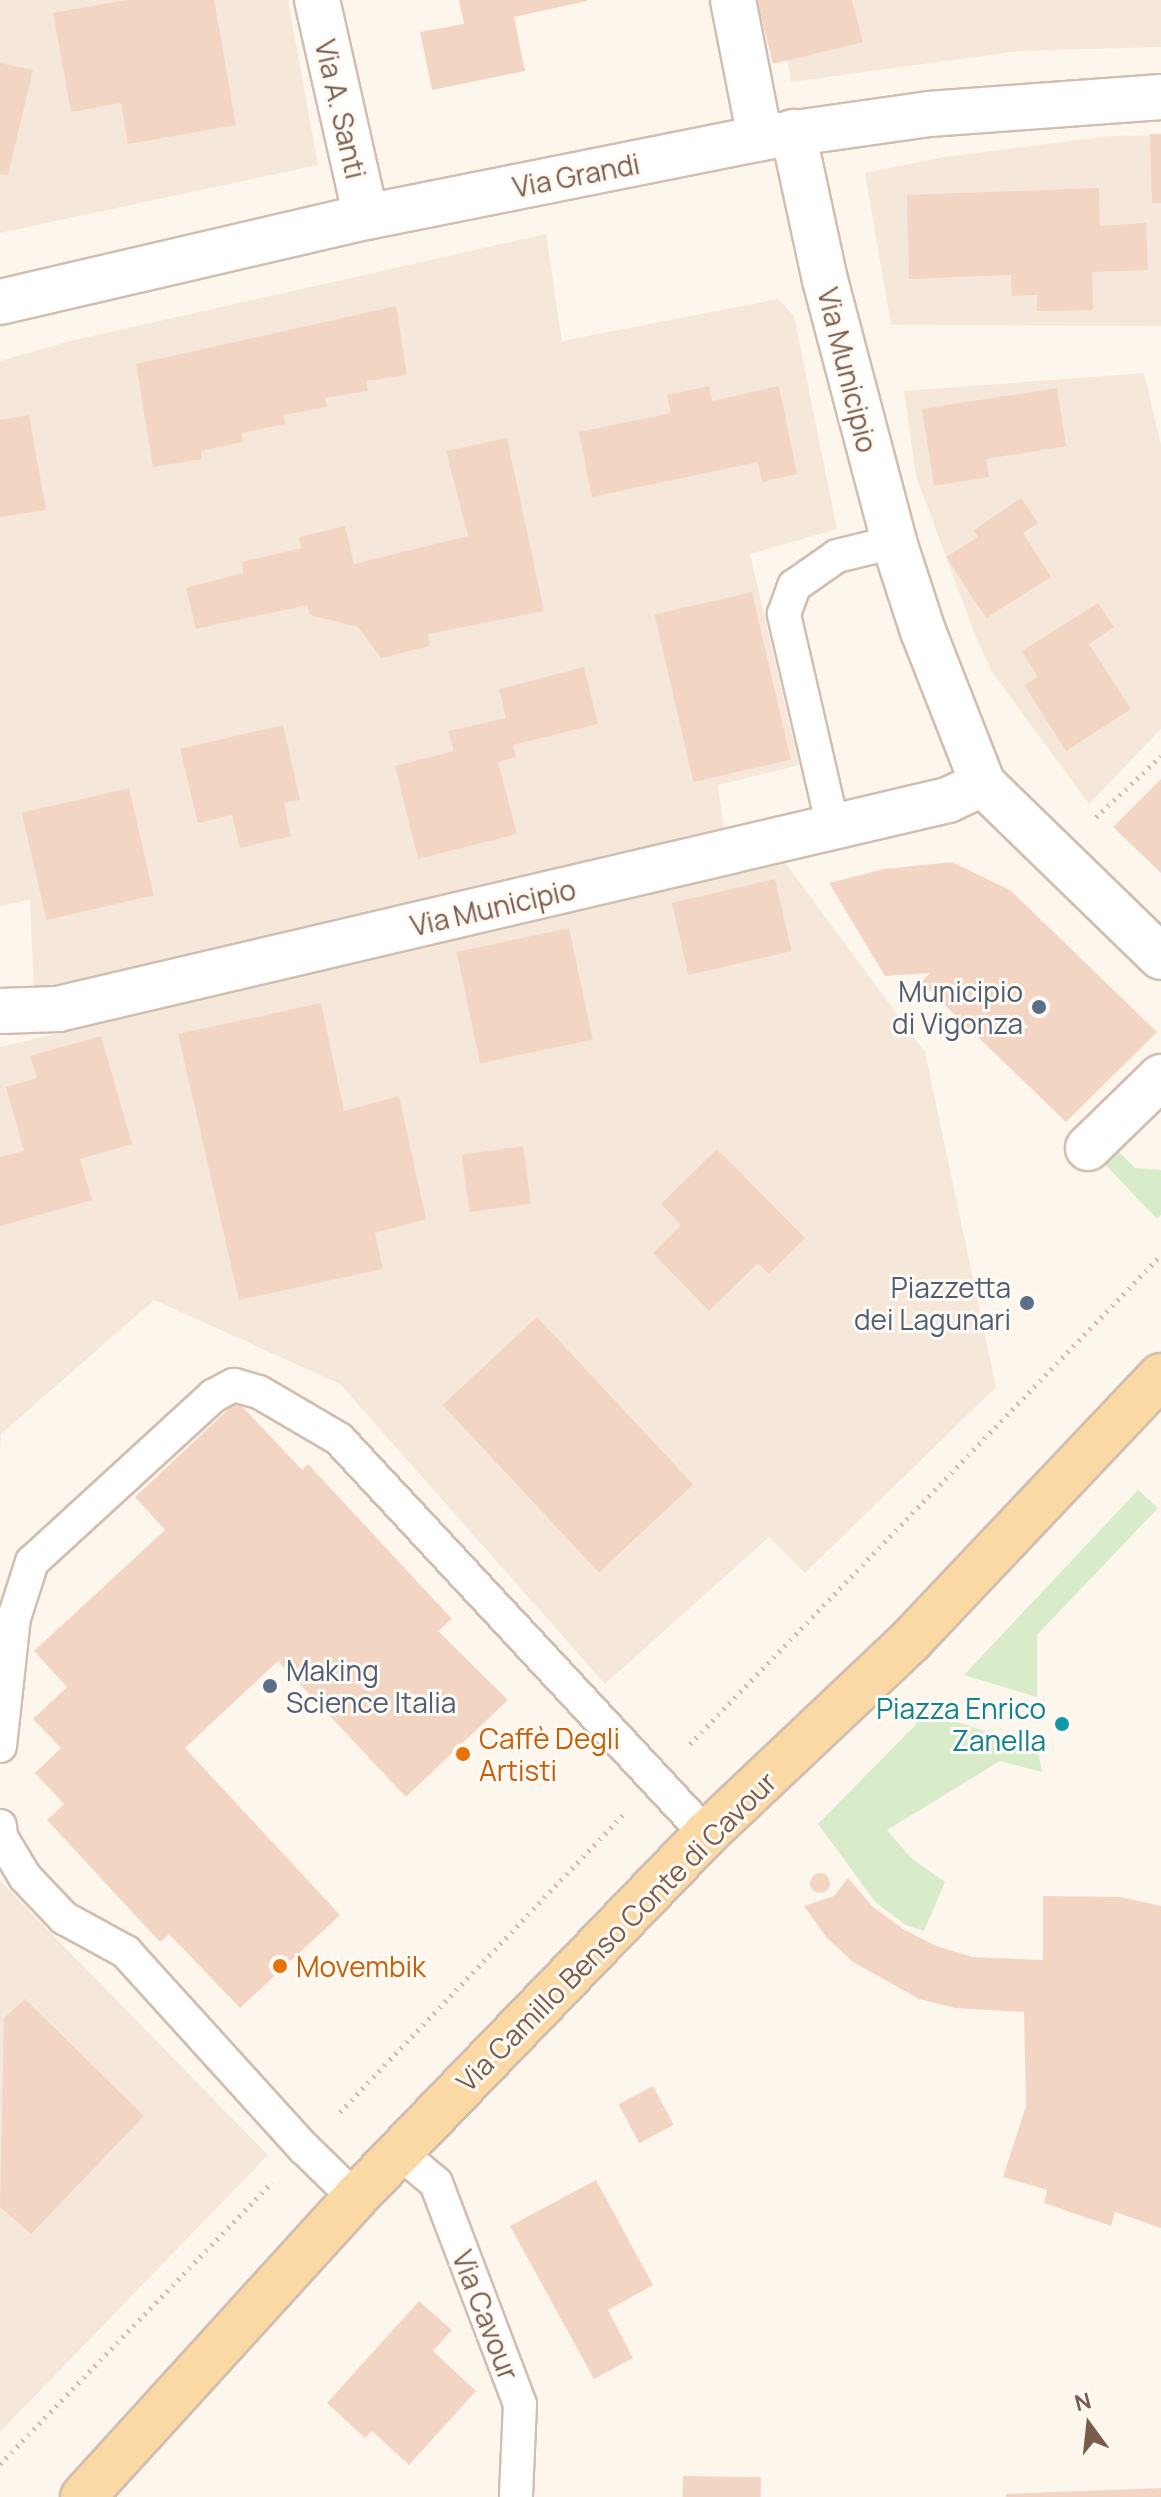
<!DOCTYPE html>
<html>
<head>
<meta charset="utf-8">
<style>
  body { margin:0 }
  #map { position:relative; width:1161px; height:2497px; overflow:hidden; background:#fdf6ec; font-family:Manrope,sans-serif }
  div>[style] { position:absolute }
  .residential>* { inset:0; background:#f5e8da }
  .green>* { inset:0; background:#d8ecc9 }
  .building>* { inset:0; background:#f3d5c3; transform-origin:0 0 }
  .round { border-radius:50% }
  .path>* { height:5px; margin-top:-2.5px; transform-origin:0; background:repeating-linear-gradient(90deg,#d9b8a5 0 2px,transparent 0 8px) }
  .roads { filter:drop-shadow(2px 0 #d1beb0) drop-shadow(-2px 0 #d1beb0) drop-shadow(0 2px #d1beb0) drop-shadow(0 -2px #d1beb0) }
  .lane>* { height:32px; margin:-16px; padding:0 16px; transform-origin:16px; border-radius:16px; background:#fff }
  .street>* { height:44px; margin:-22px; padding:0 22px; transform-origin:22px; border-radius:22px; background:#fff }
  .secondary>* { height:44px; margin:-22px; padding:0 22px; transform-origin:22px; border-radius:22px; background:#fff }
  .primary>* { height:44px; margin:-22px; padding:0 22px; transform-origin:22px; border-radius:22px; background:#fbd9a5 }
  .dots>* { width:22px; height:22px; translate:-50% -50%; box-sizing:border-box; border:4px solid #fffaf3; border-radius:50% }
  span { translate:-50% -50%; white-space:nowrap; text-align:center; line-height:1.15; -webkit-text-stroke:6px #fffaf3; paint-order:stroke }
  .street-label { font-size:28px; color:#7a5c4d }
  .service-label { font-size:28px; color:#4e5e75 }
  .right { translate:-100% -50%; text-align:right }
  .left { translate:0 -50%; text-align:left }
  .culture-label { font-size:28px; color:#0d838f }
  .food-label { font-size:28px; color:#c56008 }
  .north { position:absolute; left:1049px; top:2385px; width:80px; height:80px; -webkit-text-stroke:6px #fffaf3; paint-order:stroke; rotate:345deg; font-size:22px; font-weight:700; line-height:32px; text-align:center; color:#7a5c4d }
  .north::after { content:''; display:block; margin:auto; width:28px; height:36px; background:#7a5c4d; clip-path:polygon(50% 0,100% 100%,50% 72%,0 100%) }
</style>
</head>
<body>
<div id="map">
  <div class="residential">
    <i style="clip-path:polygon(0 0,288px 0,318px 165px,0 233px)"></i>
    <i style="clip-path:polygon(778px 0,1161px 0,1161px 47px,1020px 51px,791px 82px)"></i>
    <i style="clip-path:polygon(1161px 135px,1161px 326px,891px 325px,865px 173px,944px 157px,1109px 136px)"></i>
    <i style="clip-path:polygon(546px 234px,562px 341px,778px 299px,794px 316px,837px 529px,750px 554px,799px 765px,718px 785px,724px 828px,360px 918px,34px 992px,30px 900px,0 906px,0 361px,70px 341px)"></i>
    <i style="clip-path:polygon(1144px 373px,1161px 445px,1161px 729px,1089px 804px,992px 672px,975px 635px,916px 476px,904px 391px)"></i>
    <i style="clip-path:polygon(784px 861px,925px 1052px,996px 1387px,805px 1573px,769px 1537px,605px 1684px,340px 1384px,154px 1300px,1px 1434px,0 1452px,0 1047px)"></i>
    <i style="clip-path:polygon(0 1881px,268px 2155px,0 2432px)"></i>
  </div>
  <div class="green">
    <i style="clip-path:polygon(1112px 1145px,1135px 1168px,1161px 1170px,1161px 1215px,1157px 1219px,1099px 1158px)"></i>
    <i style="clip-path:polygon(1138px 1490px,1158px 1508px,1037px 1635px,1037px 1697px,964px 1675px)"></i>
    <i style="clip-path:polygon(928px 1712px,1038px 1749px,1042px 1772px,1000px 1761px,887px 1830px,912px 1859px,945px 1882px,924px 1931px,906px 1925px,876px 1903px,818px 1824px)"></i>
  </div>
  <div class="building">
    <i style="clip-path:polygon(126px 0,214px 0,236px 125px,128px 144px,121px 103px,71px 112px,53px 13px)"></i>
    <i style="clip-path:polygon(459px 0,587px 0,587px 1px,514px 17px,525px 71px,432px 90px,420px 32px,464px 24px)"></i>
    <i style="clip-path:polygon(757px 0,852px 0,863px 42px,773px 64px)"></i>
    <i style="clip-path:polygon(0 63px,33px 70px,8px 175px,0 174px)"></i>
    <i style="clip-path:polygon(1150px 134px,1161px 134px,1161px 203px,1152px 203px)"></i>
    <i style="clip-path:polygon(1099px 188px,1100px 226px,1146px 223px,1148px 270px,1092px 272px,1093px 310px,1037px 311px,1037px 295px,1012px 296px,1011px 275px,909px 279px,907px 195px)"></i>
    <i style="clip-path:polygon(396px 306px,407px 375px,366px 381px,368px 391px,325px 398px,327px 407px,284px 415px,285px 424px,242px 433px,243px 442px,201px 451px,202px 459px,153px 467px,136px 364px)"></i>
    <i style="clip-path:polygon(709px 386px,712px 401px,779px 386px,797px 474px,762px 482px,758px 462px,592px 497px,579px 432px,671px 413px,667px 395px)"></i>
    <i style="clip-path:polygon(1057px 388px,1066px 446px,986px 459px,989px 477px,934px 486px,922px 409px)"></i>
    <i style="clip-path:polygon(29px 415px,46px 510px,0 517px,0 420px)"></i>
    <i style="clip-path:polygon(507px 438px,544px 611px,428px 634px,430px 646px,381px 658px,358px 627px,310px 615px,307px 605px,196px 629px,186px 588px,243px 573px,242px 562px,301px 548px,299px 537px,345px 526px,354px 564px,468px 536px,446px 451px)"></i>
    <i style="clip-path:polygon(1021px 498px,1038px 523px,1023px 533px,1051px 577px,986px 618px,946px 557px,978px 537px,974px 530px)"></i>
    <i style="left:752px;top:592px;width:172px;height:100px;rotate:77deg"></i>
    <i style="clip-path:polygon(1098px 603px,1114px 627px,1089px 644px,1131px 709px,1066px 751px,1024px 685px,1038px 677px,1022px 651px)"></i>
    <i style="clip-path:polygon(584px 667px,598px 724px,513px 745px,516px 757px,498px 762px,517px 834px,418px 859px,395px 766px,454px 751px,448px 731px,506px 718px,499px 689px)"></i>
    <i style="clip-path:polygon(283px 725px,300px 800px,284px 803px,291px 836px,240px 848px,232px 815px,198px 823px,180px 749px)"></i>
    <i style="clip-path:polygon(1161px 779px,1161px 873px,1113px 827px)"></i>
    <i style="left:129px;top:788px;width:110px;height:110px;rotate:77deg"></i>
    <i style="clip-path:polygon(952px 862px,1010px 890px,1157px 1032px,1066px 1122px,921px 982px,930px 973px,885px 976px,829px 883px,884px 869px)"></i>
    <i style="left:775px;top:879px;width:74px;height:106px;rotate:77deg"></i>
    <i style="left:569px;top:928px;width:114px;height:115px;rotate:78deg"></i>
    <i style="clip-path:polygon(321px 1003px,344px 1111px,399px 1096px,426px 1219px,375px 1233px,383px 1269px,239px 1300px,178px 1034px)"></i>
    <i style="clip-path:polygon(101px 1036px,132px 1144px,80px 1159px,92px 1200px,0 1226px,0 1157px,24px 1151px,6px 1087px,37px 1078px,30px 1056px)"></i>
    <i style="left:523px;top:1146px;width:58px;height:62px;rotate:82deg"></i>
    <i style="clip-path:polygon(717px 1149px,805px 1238px,769px 1274px,758px 1263px,709px 1311px,653px 1253px,681px 1225px,661px 1204px)"></i>
    <i style="left:537px;top:1317px;width:229px;height:129px;rotate:47deg"></i>
    <i style="clip-path:polygon(237px 1401px,302px 1470px,308px 1464px,452px 1619px,438px 1631px,508px 1700px,406px 1797px,278px 1661px,185px 1748px,340px 1915px,240px 2008px,169px 1934px,160px 1942px,47px 1820px,64px 1804px,35px 1773px,61px 1748px,33px 1719px,67px 1687px,34px 1651px,165px 1530px,135px 1497px)"></i>
    <i class="round" style="left:810px;top:1873px;width:20px;height:20px"></i>
    <i style="clip-path:polygon(848px 1878px,873px 1907px,903px 1929px,936px 1946px,973px 1957px,1043px 1960px,1043px 1896px,1121px 1897px,1161px 1906px,1161px 2228px,1115px 2212px,1111px 2226px,1044px 2203px,1047px 2190px,1003px 2177px,1026px 2106px,1024px 2012px,955px 2008px,919px 1999px,853px 1962px,826px 1937px,804px 1906px,834px 1896px)"></i>
    <i style="clip-path:polygon(25px 1999px,144px 2116px,31px 2234px,0 2207px,4px 2018px)"></i>
    <i style="left:653px;top:2086px;width:44px;height:39px;rotate:62deg"></i>
    <i style="clip-path:polygon(596px 2180px,653px 2285px,608px 2310px,633px 2358px,594px 2379px,510px 2226px)"></i>
    <i style="clip-path:polygon(419px 2301px,452px 2330px,433px 2351px,476px 2391px,409px 2465px,372px 2431px,365px 2438px,327px 2403px)"></i>
    <i style="left:683px;top:2476px;width:78px;height:21px;rotate:1deg"></i>
    <i style="clip-path:polygon(1161px 2488px,1161px 2497px,1006px 2497px,1006px 2494px)"></i>
  </div>
  <div class="path">
    <i style="left:1096px;top:817px;width:89px;rotate:-43.2deg"></i>
    <i style="left:690px;top:1744px;width:679px;rotate:-46.07deg"></i>
    <i style="left:340px;top:2112px;width:410px;rotate:-46.4deg"></i>
    <i style="left:0;top:2464px;width:392px;rotate:-46deg"></i>
  </div>
  <div class="roads">
    <div class="lane">
      <i style="left:833px;top:827px;width:219px;rotate:-103deg"></i>
      <i style="left:784px;top:614px;width:30px;rotate:-70deg"></i>
      <i style="left:794px;top:586px;width:52px;rotate:-34.9deg"></i>
      <i style="left:837px;top:556px;width:59px;rotate:-13.8deg"></i>
      <i style="left:0;top:1746px;width:129px;rotate:-83.8deg"></i>
      <i style="left:14px;top:1618px;width:59px;rotate:-72.2deg"></i>
      <i style="left:32px;top:1562px;width:246px;rotate:-42.5deg"></i>
      <i style="left:213px;top:1396px;width:24px;rotate:-28deg"></i>
      <i style="left:234px;top:1385px;width:26px;rotate:16deg"></i>
      <i style="left:259px;top:1392px;width:93px;rotate:30.4deg"></i>
      <i style="left:339px;top:1439px;width:539px;rotate:47.1deg"></i>
      <i style="left:0;top:1826px;width:11px;rotate:85deg"></i>
      <i style="left:1px;top:1837px;width:47px;rotate:59deg"></i>
      <i style="left:25px;top:1877px;width:57px;rotate:46.4deg"></i>
      <i style="left:64px;top:1918px;width:71px;rotate:28.7deg"></i>
      <i style="left:126px;top:1952px;width:265px;rotate:47.8deg"></i>
      <i style="left:304px;top:2148px;width:71px;rotate:44.4deg"></i>
      <i style="left:399px;top:2152px;width:48px;rotate:40deg"></i>
      <i style="left:436px;top:2183px;width:236px;rotate:69.2deg"></i>
      <i style="left:520px;top:2404px;width:93px;rotate:92.5deg"></i>
    </div>
    <div class="street">
      <i style="left:317px;top:0;width:222px;rotate:77.3deg"></i>
      <i style="left:733px;top:0;width:141px;rotate:78.9deg"></i>
      <i style="left:793px;top:132px;width:151px;rotate:77.8deg"></i>
      <i style="left:825px;top:280px;width:271px;rotate:75.2deg"></i>
      <i style="left:894px;top:542px;width:94px;rotate:72deg"></i>
      <i style="left:923px;top:631px;width:164px;rotate:68.6deg"></i>
      <i style="left:983px;top:784px;width:248px;rotate:44.2deg"></i>
      <i style="left:0;top:1011px;width:58px;rotate:-2deg"></i>
      <i style="left:58px;top:1009px;width:914px;rotate:-13.22deg"></i>
      <i style="left:948px;top:800px;width:38px;rotate:-25deg"></i>
      <i style="left:1088px;top:1148px;width:102px;rotate:-44.2deg"></i>
    </div>
    <div class="secondary">
      <i style="left:0;top:302px;width:376px;rotate:-13.1deg"></i>
      <i style="left:366px;top:217px;width:402px;rotate:-11.3deg"></i>
      <i style="left:760px;top:138px;width:171px;rotate:-8.1deg"></i>
      <i style="left:929px;top:114px;width:233px;rotate:-4.2deg"></i>
    </div>
    <div class="primary">
      <i style="left:83px;top:2497px;width:404px;rotate:-47.7deg"></i>
      <i style="left:355px;top:2198px;width:506px;rotate:-46.04deg"></i>
      <i style="left:706px;top:1834px;width:284px;rotate:-43.4deg"></i>
      <i style="left:912px;top:1639px;width:362px;rotate:-46.6deg"></i>
    </div>
  </div>
  <div class="dots">
    <i style="left:1039px;top:1007px;background:#5c6f8a"></i>
    <i style="left:1027px;top:1303px;background:#5c6f8a"></i>
    <i style="left:270px;top:1686px;background:#5c6f8a"></i>
    <i style="left:1062px;top:1724px;background:#0f9aa8"></i>
    <i style="left:463px;top:1754px;background:#e8710a"></i>
    <i style="left:280px;top:1966px;background:#e8710a"></i>
  </div>
  <div class="street-label">
    <span style="left:341px;top:109px;rotate:77deg">Via A. Santi</span>
    <span style="left:576px;top:175px;rotate:-11deg">Via Grandi</span>
    <span style="left:848px;top:370px;rotate:76deg">Via Municipio</span>
    <span style="left:493px;top:907px;rotate:-13deg">Via Municipio</span>
    <span style="left:616px;top:1931px;rotate:-45deg">Via Camillo Benso Conte di Cavour</span>
    <span style="left:486px;top:2315px;rotate:69deg">Via Cavour</span>
  </div>
  <div class="service-label">
    <span class="right" style="left:1023px;top:1007px">Municipio<br>di Vigonza</span>
    <span class="right" style="left:1011px;top:1303px">Piazzetta<br>dei Lagunari</span>
    <span class="left" style="left:286px;top:1686px">Making<br>Science Italia</span>
  </div>
  <div class="culture-label">
    <span class="right" style="left:1046px;top:1724px">Piazza Enrico<br>Zanella</span>
  </div>
  <div class="food-label">
    <span class="left" style="left:479px;top:1754px">Caffè Degli<br>Artisti</span>
    <span class="left" style="left:296px;top:1966px">Movembik</span>
  </div>
  <div class="north">N</div>
</div>
</body>
</html>
